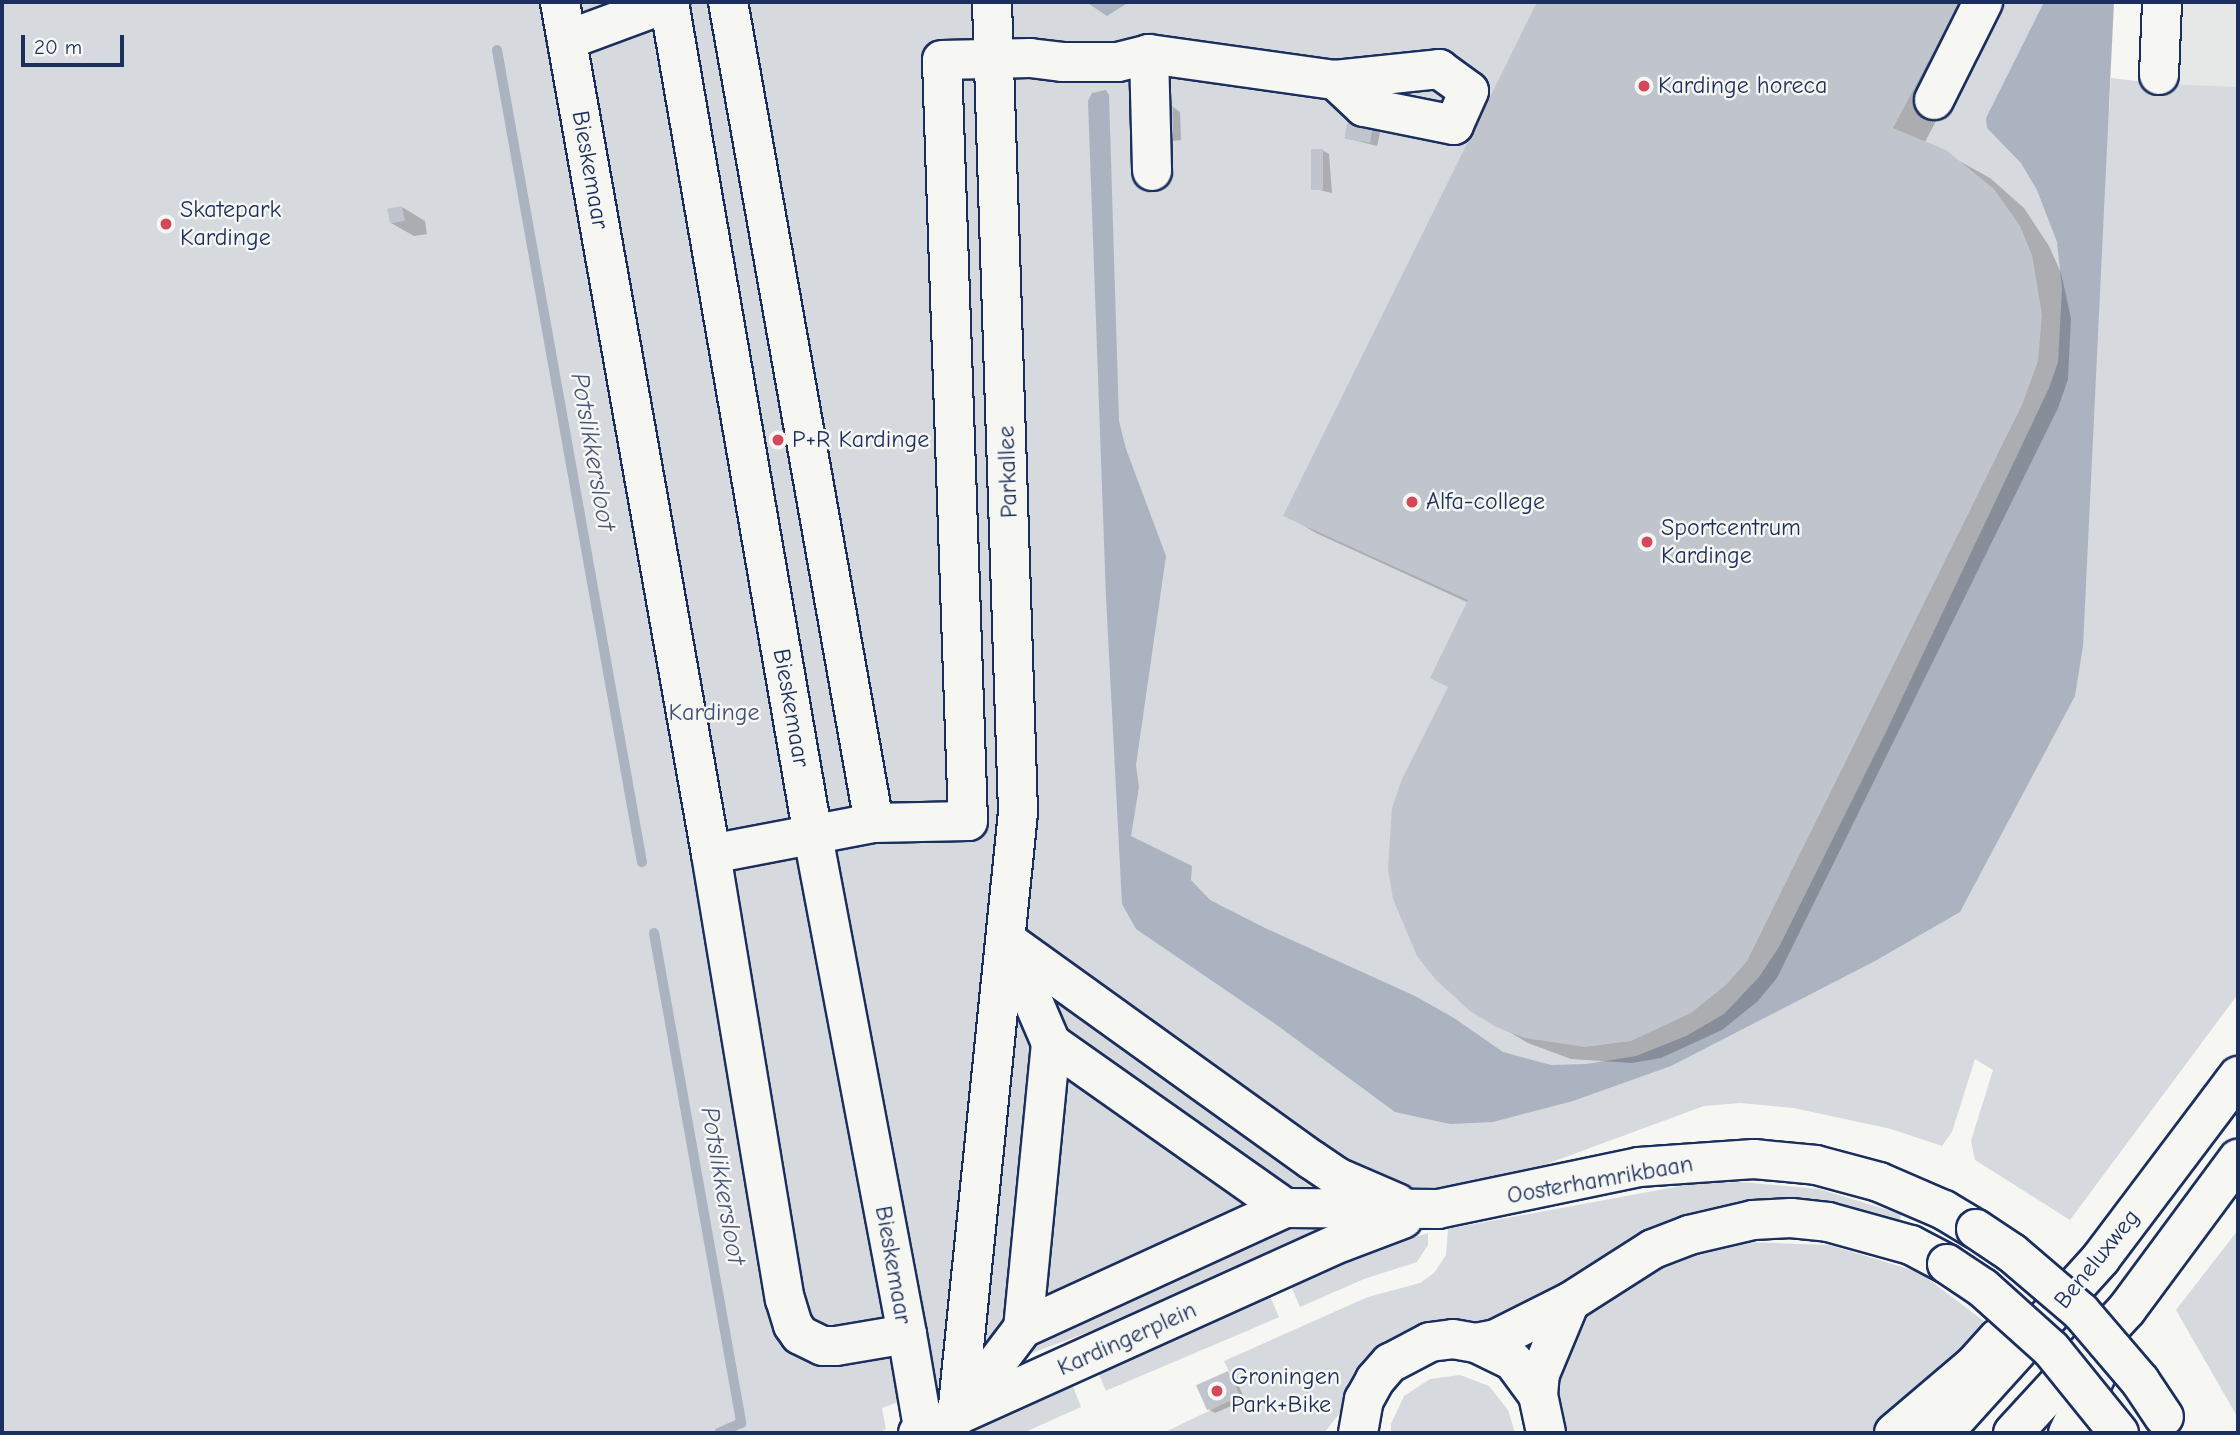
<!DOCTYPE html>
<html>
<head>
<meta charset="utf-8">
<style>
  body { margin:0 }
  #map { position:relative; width:2240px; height:1435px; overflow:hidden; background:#f6f6f2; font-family:"Comic Neue",sans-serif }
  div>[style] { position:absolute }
  .built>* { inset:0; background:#e6e7e7; transform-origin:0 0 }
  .green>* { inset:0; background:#d6d9dd; transform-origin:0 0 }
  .water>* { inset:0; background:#abb2c0 }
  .shadow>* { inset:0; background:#0003 }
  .stream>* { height:10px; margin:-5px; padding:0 5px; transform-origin:5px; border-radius:5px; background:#abb2c0 }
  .building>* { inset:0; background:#c0c4cd; transform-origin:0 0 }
  .roads { filter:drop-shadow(2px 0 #1b2f5e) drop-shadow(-2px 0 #1b2f5e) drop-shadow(0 2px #1b2f5e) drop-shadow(0 -2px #1b2f5e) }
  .minor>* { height:38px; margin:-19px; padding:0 19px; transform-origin:19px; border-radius:19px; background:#f6f6f2 }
  .highway>* { height:38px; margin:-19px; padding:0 19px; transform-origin:19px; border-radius:19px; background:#f6f6f2 }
  .bridges { filter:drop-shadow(2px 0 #1b2f5e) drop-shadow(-2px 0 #1b2f5e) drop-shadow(0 2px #1b2f5e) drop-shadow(0 -2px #1b2f5e) }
  .minor-bridge>* { height:38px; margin:-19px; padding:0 19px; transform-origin:19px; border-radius:19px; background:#f6f6f2 }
  .dots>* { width:19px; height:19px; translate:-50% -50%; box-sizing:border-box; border:4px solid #f6f6f2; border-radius:50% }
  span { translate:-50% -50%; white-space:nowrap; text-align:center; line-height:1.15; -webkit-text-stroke:5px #f6f6f2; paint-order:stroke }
  .poi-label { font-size:24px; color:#1b2f5e }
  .left { translate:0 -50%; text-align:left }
  .street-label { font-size:24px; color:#1b2f5e }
  .park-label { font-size:24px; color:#405177 }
  .water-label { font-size:26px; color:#46567b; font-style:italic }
  .frame { position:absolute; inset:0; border:4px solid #1b2f5e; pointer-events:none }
  .scale { position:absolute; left:21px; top:35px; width:103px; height:32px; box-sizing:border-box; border:4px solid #1b2f5e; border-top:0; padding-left:9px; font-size:21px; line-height:24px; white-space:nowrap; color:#1b2f5e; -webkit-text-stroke:5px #f6f6f2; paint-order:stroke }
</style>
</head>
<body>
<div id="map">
  <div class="built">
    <i style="left:2144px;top:2px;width:94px;height:92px"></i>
  </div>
  <div class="green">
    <i style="clip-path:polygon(2px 2px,2106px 2px,2109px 111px,2111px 78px,2161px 84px,2238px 87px,2238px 994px,2070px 1220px,1975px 1160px,1971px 1141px,1993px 1070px,1975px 1059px,1952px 1132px,1942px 1146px,1891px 1129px,1794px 1108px,1741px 1103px,1704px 1106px,882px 1408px,886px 1429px,877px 1433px,2px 1433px)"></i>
    <i style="clip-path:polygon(1740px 1182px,1819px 1189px,1901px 1214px,1900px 1221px,1846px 1205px,1790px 1198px,1704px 1210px,1637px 1235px,1531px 1303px,1350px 1400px,1324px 1433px,1163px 1433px,1240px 1396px,1224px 1361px,1368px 1297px,1420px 1283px,1434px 1273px,1446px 1255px,1448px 1229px,1691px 1184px)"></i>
    <i style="clip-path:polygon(2238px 1230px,2238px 1418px,2176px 1310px)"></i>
    <i style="clip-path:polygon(1428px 1233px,1428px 1245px,1417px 1262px,1364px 1279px,1300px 1307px,1291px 1286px,1368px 1252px)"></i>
    <i style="clip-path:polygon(1745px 1242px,1829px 1245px,1919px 1272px,1985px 1322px,1926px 1384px,1870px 1433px,1557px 1433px,1554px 1380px,1581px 1319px,1628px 1283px,1677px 1258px)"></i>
    <i style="left:1270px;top:1296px;width:23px;height:188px;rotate:67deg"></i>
    <i style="clip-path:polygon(1460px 1375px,1489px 1386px,1508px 1410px,1515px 1433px,1391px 1433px,1391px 1424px,1404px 1396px,1430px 1379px)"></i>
    <i style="clip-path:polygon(1072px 1384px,1081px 1407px,1023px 1433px,971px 1433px,999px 1416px)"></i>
  </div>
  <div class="water">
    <i style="clip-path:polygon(1086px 2px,1129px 2px,1107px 16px)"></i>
    <i style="clip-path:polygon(2044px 2px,2114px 2px,2083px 646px,2075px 696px,1960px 912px,1875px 961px,1671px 1066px,1573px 1101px,1493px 1122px,1450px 1124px,1395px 1112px,1274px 1023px,1136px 929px,1122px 904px,1106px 597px,1088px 101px,1092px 93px,1106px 90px,1109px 95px,1119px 421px,1126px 449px,1166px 556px,1136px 765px,1139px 787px,1131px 836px,1192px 866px,1191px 880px,1210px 900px,1265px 928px,1415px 996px,1454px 1018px,1503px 1052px,1551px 1065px,1586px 1064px,1636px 1056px,1686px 1036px,1724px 1014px,1759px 977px,1779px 947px,1885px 734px,2049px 388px,2058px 362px,2062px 288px,2057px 242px,2037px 190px,2021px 163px,1987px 128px,1986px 118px)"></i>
  </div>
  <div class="shadow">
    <i style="clip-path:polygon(1539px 2px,1998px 2px,1925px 142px,1990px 178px,2024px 208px,2049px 246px,2061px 273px,2071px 318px,2068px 379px,2058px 408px,1777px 978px,1758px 1001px,1722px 1030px,1661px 1058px,1632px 1063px,1571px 1059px,1528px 1043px,1471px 1010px,1450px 688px,1469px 603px,1316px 533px,1286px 515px)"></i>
    <i style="clip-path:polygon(1173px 107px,1180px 112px,1181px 140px,1170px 141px,1163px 137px)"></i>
    <i style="clip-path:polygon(1373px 129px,1380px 133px,1377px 146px,1346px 138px)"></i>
    <i style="clip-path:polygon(1322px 150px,1329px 154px,1332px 193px,1315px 189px)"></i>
    <i style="clip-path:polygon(402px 207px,425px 221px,427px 234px,414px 236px,391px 223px)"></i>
    <i style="clip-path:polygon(1228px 1373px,1235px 1377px,1245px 1400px,1215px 1413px,1208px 1409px)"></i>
  </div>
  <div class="stream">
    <i style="left:497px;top:50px;width:825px;rotate:79.88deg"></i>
    <i style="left:654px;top:933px;width:498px;rotate:79.9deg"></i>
    <i style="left:741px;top:1423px;width:24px;rotate:156deg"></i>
  </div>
  <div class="building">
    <i style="clip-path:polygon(1537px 2px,1960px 2px,1893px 128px,1946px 150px,1994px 189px,2020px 226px,2032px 255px,2042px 315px,2038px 361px,2022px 405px,1747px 961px,1727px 984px,1691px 1013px,1631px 1041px,1585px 1047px,1525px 1038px,1496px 1027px,1470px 1011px,1436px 980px,1417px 956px,1393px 899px,1388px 869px,1392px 808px,1402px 779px,1448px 687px,1430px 678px,1468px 600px,1283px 516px)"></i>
    <i style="left:1161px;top:106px;width:12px;height:32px"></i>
    <i style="left:1347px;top:123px;width:26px;height:16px;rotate:9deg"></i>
    <i style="left:1311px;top:149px;width:12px;height:41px"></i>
    <i style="left:402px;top:206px;width:15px;height:15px;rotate:79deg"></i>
    <i style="left:1228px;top:1371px;width:27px;height:35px;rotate:66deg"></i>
  </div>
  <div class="roads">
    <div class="minor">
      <i style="left:560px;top:2px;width:865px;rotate:79.95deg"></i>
      <i style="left:711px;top:854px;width:451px;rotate:80.6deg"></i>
      <i style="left:785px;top:1299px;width:27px;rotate:73deg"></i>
      <i style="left:793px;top:1325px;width:12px;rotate:55deg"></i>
      <i style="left:800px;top:1335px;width:25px;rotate:26deg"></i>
      <i style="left:823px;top:1346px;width:13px"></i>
      <i style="left:836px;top:1346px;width:72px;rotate:-9.6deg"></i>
      <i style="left:907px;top:1334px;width:507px;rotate:-100.69deg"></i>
      <i style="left:813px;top:836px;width:846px;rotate:-99.8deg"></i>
      <i style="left:567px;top:40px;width:110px;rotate:-20.3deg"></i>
      <i style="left:1149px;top:54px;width:117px;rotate:88.5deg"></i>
      <i style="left:2159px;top:75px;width:73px;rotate:-87.6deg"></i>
      <i style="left:1934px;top:100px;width:110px;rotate:-63.4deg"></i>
      <i style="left:874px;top:823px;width:94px;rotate:-1.2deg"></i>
      <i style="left:968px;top:821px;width:761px;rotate:-91.96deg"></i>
      <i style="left:942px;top:60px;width:88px;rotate:-1.3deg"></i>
      <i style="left:1030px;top:58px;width:32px;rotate:7deg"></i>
      <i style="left:1062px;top:62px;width:56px"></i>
      <i style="left:1118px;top:62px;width:32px;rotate:-14deg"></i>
      <i style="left:1149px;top:54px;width:188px;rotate:8deg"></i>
      <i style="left:1335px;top:80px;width:105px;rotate:-6deg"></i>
      <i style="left:1439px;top:69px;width:37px;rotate:36deg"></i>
      <i style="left:1469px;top:91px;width:37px;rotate:114deg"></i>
      <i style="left:1454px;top:125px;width:92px;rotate:-168.7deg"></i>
      <i style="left:1364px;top:107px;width:40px;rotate:-137deg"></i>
      <i style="left:711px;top:854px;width:166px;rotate:-10.8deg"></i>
      <i style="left:874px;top:823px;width:834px;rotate:-100.08deg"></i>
      <i style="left:1007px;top:941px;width:375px;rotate:35.7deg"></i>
      <i style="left:1312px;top:1160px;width:32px;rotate:34deg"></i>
      <i style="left:1339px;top:1178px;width:63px;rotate:23.3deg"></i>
      <i style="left:1008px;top:943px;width:109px;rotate:66.7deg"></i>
      <i style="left:1051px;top:1043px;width:286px;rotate:95.6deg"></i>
      <i style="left:1051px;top:1043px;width:286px;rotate:35.2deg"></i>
      <i style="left:907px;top:1334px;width:100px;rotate:80.3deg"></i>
      <i style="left:1476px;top:1343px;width:20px;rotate:-11deg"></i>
      <i style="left:1496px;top:1339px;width:83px;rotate:-26.6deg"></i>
      <i style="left:1570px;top:1302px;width:98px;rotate:-32.6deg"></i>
      <i style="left:1653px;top:1249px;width:39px;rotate:-21deg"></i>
      <i style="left:1689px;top:1235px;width:66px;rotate:-13.2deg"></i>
      <i style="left:1753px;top:1220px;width:38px;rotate:-3deg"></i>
      <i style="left:1791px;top:1218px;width:37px;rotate:6deg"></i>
      <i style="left:1828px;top:1222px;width:86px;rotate:15.5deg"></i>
      <i style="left:1911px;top:1245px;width:41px;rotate:27.8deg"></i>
      <i style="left:1538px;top:1395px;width:21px;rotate:-85deg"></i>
      <i style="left:1540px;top:1374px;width:78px;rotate:-67.4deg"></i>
      <i style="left:958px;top:1414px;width:108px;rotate:-52.9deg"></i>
      <i style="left:1023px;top:1328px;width:288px;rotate:-24.6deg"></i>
      <i style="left:1285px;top:1208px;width:153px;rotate:0.4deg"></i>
      <i style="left:1438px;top:1209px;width:205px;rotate:-11.8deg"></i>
      <i style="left:1639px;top:1167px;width:115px;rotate:-4deg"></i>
      <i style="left:1754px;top:1159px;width:62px;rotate:5.5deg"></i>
      <i style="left:1816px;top:1165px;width:65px;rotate:15.1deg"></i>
      <i style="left:1879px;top:1182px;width:71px;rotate:23.3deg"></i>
      <i style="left:1944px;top:1210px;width:37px;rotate:31deg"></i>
      <i style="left:957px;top:1416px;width:607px;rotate:-84.23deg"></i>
      <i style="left:1018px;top:812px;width:810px;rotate:-91.84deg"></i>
      <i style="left:918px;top:1433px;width:465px;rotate:-24.3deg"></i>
      <i style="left:1342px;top:1242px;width:65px;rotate:-20.7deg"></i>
      <i style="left:1358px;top:1433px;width:34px;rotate:-80deg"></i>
      <i style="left:1364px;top:1400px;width:23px;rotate:-61deg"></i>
      <i style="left:1375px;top:1380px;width:23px;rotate:-49deg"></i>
      <i style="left:1390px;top:1363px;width:45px;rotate:-27.7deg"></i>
      <i style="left:1430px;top:1342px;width:23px;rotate:-7deg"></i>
      <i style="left:1453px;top:1339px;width:23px;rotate:10deg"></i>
      <i style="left:1476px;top:1343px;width:41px;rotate:25.9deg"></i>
      <i style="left:1513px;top:1361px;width:42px;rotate:53.7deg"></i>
      <i style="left:1538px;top:1395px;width:39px;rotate:78deg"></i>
    </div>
    <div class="highway">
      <i style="left:1894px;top:1433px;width:105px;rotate:-40.4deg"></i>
      <i style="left:1974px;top:1365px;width:36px;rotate:-48deg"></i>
      <i style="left:1943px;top:1433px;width:236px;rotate:-47.9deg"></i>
      <i style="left:2101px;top:1258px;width:228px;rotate:-53deg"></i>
      <i style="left:2013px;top:1433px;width:168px;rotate:-47.4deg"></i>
      <i style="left:2127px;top:1309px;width:187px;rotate:-53.5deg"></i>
      <i style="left:2068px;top:1433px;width:76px;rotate:-64.1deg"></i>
    </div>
  </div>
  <div class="bridges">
    <div class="minor-bridge">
      <i style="left:1976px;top:1229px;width:43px;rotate:33.7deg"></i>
      <i style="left:2012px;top:1253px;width:91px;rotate:40.5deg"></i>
      <i style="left:2081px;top:1312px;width:91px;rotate:49.5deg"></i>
      <i style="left:2140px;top:1381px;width:43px;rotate:56.3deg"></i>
      <i style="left:1947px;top:1264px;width:43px;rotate:33.7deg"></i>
      <i style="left:1983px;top:1288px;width:91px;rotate:41.9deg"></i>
      <i style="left:2051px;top:1349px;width:108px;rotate:51deg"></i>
    </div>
  </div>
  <div class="dots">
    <i style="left:1644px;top:86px;background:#d1495b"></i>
    <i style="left:166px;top:224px;background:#d1495b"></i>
    <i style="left:778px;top:440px;background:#d1495b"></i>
    <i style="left:1412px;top:502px;background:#d1495b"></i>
    <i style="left:1647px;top:542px;background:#d1495b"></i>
    <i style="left:1217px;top:1391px;background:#d1495b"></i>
  </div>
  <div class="poi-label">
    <span class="left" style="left:1658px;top:86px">Kardinge horeca</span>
    <span class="left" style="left:180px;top:224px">Skatepark<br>Kardinge</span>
    <span class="left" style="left:792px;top:440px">P+R Kardinge</span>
    <span class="left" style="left:1426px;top:502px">Alfa-college</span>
    <span class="left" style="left:1661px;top:542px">Sportcentrum<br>Kardinge</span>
    <span class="left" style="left:1231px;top:1391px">Groningen<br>Park+Bike</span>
  </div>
  <div class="street-label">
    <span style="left:590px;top:170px;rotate:80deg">Bieskemaar</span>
    <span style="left:1008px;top:472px;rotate:-92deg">Parkallee</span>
    <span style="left:791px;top:708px;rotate:80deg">Bieskemaar</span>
    <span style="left:1600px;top:1180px;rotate:-10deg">Oosterhamrikbaan</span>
    <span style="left:2097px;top:1259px;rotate:-51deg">Beneluxweg</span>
    <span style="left:893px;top:1265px;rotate:80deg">Bieskemaar</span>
    <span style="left:1127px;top:1339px;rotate:-24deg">Kardingerplein</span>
  </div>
  <div class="park-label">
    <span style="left:714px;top:713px">Kardinge</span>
  </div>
  <div class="water-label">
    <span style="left:592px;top:452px;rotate:80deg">Potslikkersloot</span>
    <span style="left:722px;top:1186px;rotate:80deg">Potslikkersloot</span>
  </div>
  <div class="frame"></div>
  <div class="scale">20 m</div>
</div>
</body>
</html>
